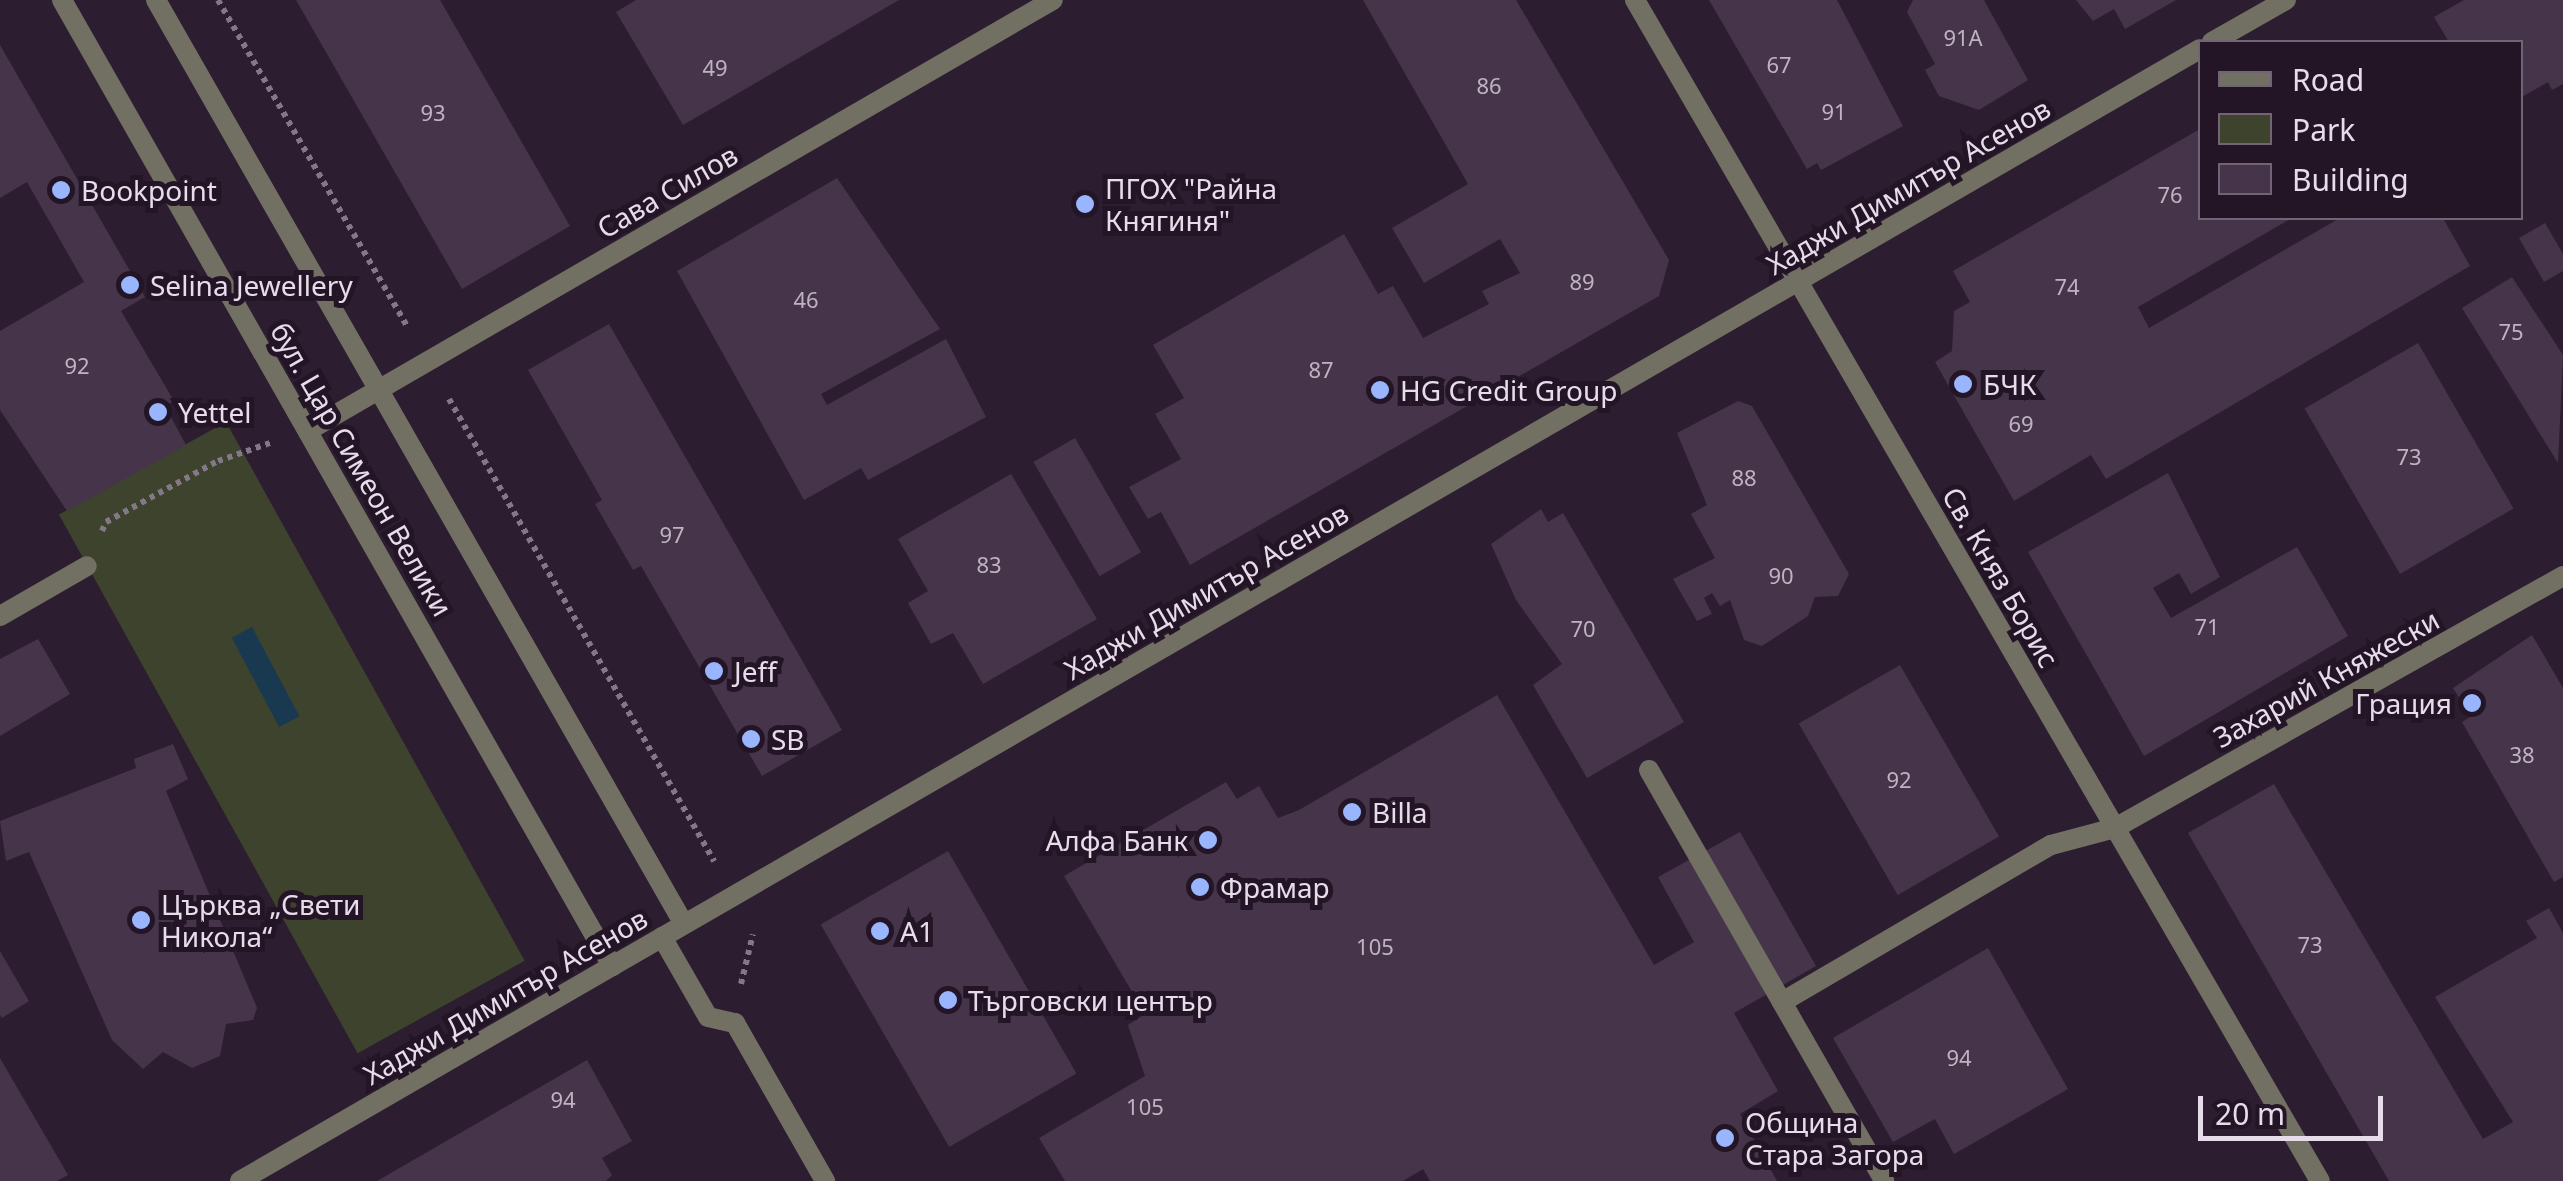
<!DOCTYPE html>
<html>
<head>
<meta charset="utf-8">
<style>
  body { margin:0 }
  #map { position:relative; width:2563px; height:1181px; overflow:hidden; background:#2c1d30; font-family:"Noto Sans",sans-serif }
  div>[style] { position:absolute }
  .green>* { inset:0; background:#3e432e; transform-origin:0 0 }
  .water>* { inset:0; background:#193950; transform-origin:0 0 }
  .building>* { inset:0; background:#46354a; transform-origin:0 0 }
  .path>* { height:6px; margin-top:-3px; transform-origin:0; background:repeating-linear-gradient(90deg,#847787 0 5px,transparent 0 10px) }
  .service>* { height:20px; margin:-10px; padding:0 10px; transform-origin:10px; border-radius:10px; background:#726f63 }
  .pedestrian>* { height:20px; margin:-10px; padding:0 10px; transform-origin:10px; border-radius:10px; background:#726f63 }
  .minor>* { height:20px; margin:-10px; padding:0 10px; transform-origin:10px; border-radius:10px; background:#726f63 }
  .tertiary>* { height:20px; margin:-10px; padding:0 10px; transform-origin:10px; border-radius:10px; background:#726f63 }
  .dots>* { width:28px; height:28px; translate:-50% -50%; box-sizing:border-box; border:5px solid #231426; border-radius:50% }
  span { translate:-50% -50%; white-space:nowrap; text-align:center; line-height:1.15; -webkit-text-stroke:10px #231426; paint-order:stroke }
  .number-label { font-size:22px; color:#bfb3c2 }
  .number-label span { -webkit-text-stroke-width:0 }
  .street-label { font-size:28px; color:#e7ddea }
  .poi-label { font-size:28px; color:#e7ddea }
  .left { translate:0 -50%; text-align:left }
  .right { translate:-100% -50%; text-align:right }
  .legend { position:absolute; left:2198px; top:40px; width:325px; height:180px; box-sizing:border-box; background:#231426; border:2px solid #716474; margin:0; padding:12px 18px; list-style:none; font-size:30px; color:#e7ddea }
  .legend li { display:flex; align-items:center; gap:20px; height:50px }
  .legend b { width:50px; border:2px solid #716474 }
  .scale { position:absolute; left:2198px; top:1096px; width:185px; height:45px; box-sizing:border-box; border:5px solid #e7ddea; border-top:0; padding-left:12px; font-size:30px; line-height:35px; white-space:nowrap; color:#e7ddea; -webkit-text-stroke:8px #231426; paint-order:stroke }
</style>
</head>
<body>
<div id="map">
  <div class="green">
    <i style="left:226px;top:422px;width:616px;height:191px;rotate:61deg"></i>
  </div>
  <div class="water">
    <i style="left:252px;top:627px;width:101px;height:23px;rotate:62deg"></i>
  </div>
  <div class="building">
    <i style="clip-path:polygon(296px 0,440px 0,570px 226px,462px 289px)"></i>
    <i style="clip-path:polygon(636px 0,899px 0,683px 125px,616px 12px)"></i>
    <i style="clip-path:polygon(1363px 0,1516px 0,1669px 260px,1659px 296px,1190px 565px,1161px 512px,1148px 519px,1129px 487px,1181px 459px,1155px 414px,1184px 398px,1153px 345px,1344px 234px,1378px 294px,1393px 286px,1423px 338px,1489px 304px,1482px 291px,1520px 273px,1500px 239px,1424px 283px,1392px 228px,1468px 184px)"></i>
    <i style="clip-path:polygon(1709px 0,1837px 0,1903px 126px,1821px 170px,1817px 163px,1807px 169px)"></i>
    <i style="clip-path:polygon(1913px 0,1984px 0,2028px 80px,1979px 110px,1939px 96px,1925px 70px,1935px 64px,1907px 12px)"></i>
    <i style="clip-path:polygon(2076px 0,2176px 0,2125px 29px,2114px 9px,2093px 21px)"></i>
    <i style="clip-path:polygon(2464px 0,2563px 0,2563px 84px,2552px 90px,2548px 82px,2520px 98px,2520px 42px,2449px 42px,2434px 17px)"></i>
    <i style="clip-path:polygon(0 45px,145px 297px,121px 311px,174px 401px,165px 406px,186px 445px,67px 511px,0 410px,0 331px,84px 282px,27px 182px,0 198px)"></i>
    <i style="clip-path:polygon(2200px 129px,2200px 218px,2292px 218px,2138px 307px,2149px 328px,2340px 218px,2443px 218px,2470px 266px,2106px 479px,2091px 455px,2014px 501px,1935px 362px,1952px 351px,1954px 311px,1970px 302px,1953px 271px)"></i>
    <i style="clip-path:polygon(837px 178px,940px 329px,821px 394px,827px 405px,946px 339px,986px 417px,868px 480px,861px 468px,804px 500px,677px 271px)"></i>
    <i style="clip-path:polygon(2545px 223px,2563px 254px,2563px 271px,2544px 282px,2519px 238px)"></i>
    <i style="clip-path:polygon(2512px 277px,2563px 355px,2558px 463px,2462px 308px)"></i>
    <i style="clip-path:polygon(609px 324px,842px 730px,762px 776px,641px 566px,633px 570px,595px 504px,602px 500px,528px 370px)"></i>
    <i style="left:2418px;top:343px;width:191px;height:131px;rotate:60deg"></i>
    <i style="clip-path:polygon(1738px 401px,1752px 406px,1849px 574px,1838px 596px,1815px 597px,1808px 616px,1762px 646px,1744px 640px,1730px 600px,1720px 606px,1712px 593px,1704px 598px,1712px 614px,1697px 621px,1673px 579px,1715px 558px,1691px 514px,1707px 505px,1677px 433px)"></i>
    <i style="left:1075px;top:438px;width:132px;height:48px;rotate:60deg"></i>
    <i style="clip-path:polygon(2168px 473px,2220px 577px,2191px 594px,2179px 573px,2153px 588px,2171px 618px,2297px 547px,2348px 636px,2144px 756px,2028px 552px)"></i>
    <i style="clip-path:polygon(1011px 474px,1097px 619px,983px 684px,953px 633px,931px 644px,908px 603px,928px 591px,898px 539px)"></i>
    <i style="clip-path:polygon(1541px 509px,1548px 522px,1563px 513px,1684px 722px,1587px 778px,1533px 685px,1562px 664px,1516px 600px,1491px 544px)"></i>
    <i style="clip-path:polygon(2532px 635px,2563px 688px,2563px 877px,2554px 882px,2462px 722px,2471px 716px,2453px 688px)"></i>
    <i style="clip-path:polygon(38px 639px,70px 694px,0 736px,0 659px)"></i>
    <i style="left:1900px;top:665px;width:198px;height:117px;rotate:60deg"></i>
    <i style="clip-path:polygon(1497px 695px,1654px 965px,1694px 942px,1658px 877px,1740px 832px,1816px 966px,1734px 1013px,1778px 1091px,1740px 1114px,1777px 1181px,1430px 1181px,1423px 1169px,1403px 1181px,1065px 1181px,1039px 1138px,1145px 1076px,1128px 1025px,1145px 1014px,1064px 876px,1226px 782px,1237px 799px,1259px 786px,1278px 818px,1299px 810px)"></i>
    <i style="clip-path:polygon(173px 744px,188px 779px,166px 791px,257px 1008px,253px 1020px,226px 1024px,220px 1056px,192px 1068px,163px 1052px,143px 1069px,112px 1040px,29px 852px,6px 861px,0 821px,136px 768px,134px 759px)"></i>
    <i style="clip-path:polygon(2274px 784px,2483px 1139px,2513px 1122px,2435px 997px,2537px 938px,2526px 921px,2549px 908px,2563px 933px,2563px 1181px,2389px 1181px,2188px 833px)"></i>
    <i style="left:948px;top:851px;width:257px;height:147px;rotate:60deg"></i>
    <i style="clip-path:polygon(1988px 948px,2068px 1089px,1954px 1154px,1935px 1119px,1893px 1142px,1833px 1038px)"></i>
    <i style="clip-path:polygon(0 951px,29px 1001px,2px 1018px,0 1015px)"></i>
    <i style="clip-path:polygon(0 1058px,68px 1175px,57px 1181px,0 1181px)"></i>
    <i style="clip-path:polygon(587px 1060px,632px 1141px,602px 1158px,612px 1175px,606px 1181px,377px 1181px)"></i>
  </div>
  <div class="path">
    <i style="left:218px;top:0;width:379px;rotate:59.9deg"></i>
    <i style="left:449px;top:399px;width:533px;rotate:60.16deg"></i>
    <i style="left:102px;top:531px;width:10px;rotate:-66deg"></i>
    <i style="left:106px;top:522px;width:128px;rotate:-28.6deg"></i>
    <i style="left:218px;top:461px;width:55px;rotate:-19.1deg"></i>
    <i style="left:741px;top:984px;width:51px;rotate:-76.5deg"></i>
  </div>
  <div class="service">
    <i style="left:1649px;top:770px;width:473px;rotate:60.2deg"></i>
    <i style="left:1782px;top:1002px;width:311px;rotate:-30.3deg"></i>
    <i style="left:2051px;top:845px;width:66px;rotate:-14.9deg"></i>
  </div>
  <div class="pedestrian">
    <i style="left:662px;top:937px;width:92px;rotate:60.1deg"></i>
    <i style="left:708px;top:1017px;width:28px;rotate:13deg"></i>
    <i style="left:735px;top:1023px;width:182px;rotate:60.3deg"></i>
  </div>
  <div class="minor">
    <i style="left:1635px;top:0;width:1365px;rotate:59.89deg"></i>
    <i style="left:309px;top:430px;width:859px;rotate:-30.03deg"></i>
    <i style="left:0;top:616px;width:100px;rotate:-29.9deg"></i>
    <i style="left:2115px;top:828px;width:514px;rotate:-29.36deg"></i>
  </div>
  <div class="tertiary">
    <i style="left:62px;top:0;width:1112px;rotate:60.34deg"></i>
    <i style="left:156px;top:0;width:1064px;rotate:60.26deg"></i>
    <i style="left:2212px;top:42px;width:85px;rotate:-29.6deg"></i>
    <i style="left:240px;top:1181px;width:2263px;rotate:-30.01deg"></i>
  </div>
  <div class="dots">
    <i style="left:61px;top:190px;background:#99b5fd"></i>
    <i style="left:1085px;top:204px;background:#99b5fd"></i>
    <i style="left:130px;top:285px;background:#99b5fd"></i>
    <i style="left:1963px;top:384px;background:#99b5fd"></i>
    <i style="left:1380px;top:390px;background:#99b5fd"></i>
    <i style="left:158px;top:412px;background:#99b5fd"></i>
    <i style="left:714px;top:671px;background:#99b5fd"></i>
    <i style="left:2472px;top:703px;background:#99b5fd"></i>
    <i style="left:751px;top:739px;background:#99b5fd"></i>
    <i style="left:1352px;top:812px;background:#99b5fd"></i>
    <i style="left:1208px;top:840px;background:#99b5fd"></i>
    <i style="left:1200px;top:887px;background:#99b5fd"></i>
    <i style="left:141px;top:920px;background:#99b5fd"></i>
    <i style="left:880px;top:931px;background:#99b5fd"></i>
    <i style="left:948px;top:1000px;background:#99b5fd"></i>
    <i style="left:1725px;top:1138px;background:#99b5fd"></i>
  </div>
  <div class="number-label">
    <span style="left:1963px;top:38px">91A</span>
    <span style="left:1779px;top:65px">67</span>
    <span style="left:715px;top:68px">49</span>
    <span style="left:1489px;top:86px">86</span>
    <span style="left:1834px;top:112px">91</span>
    <span style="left:433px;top:113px">93</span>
    <span style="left:2170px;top:195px">76</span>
    <span style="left:1582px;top:282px">89</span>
    <span style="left:2067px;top:287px">74</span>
    <span style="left:806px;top:300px">46</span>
    <span style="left:2511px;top:332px">75</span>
    <span style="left:77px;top:366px">92</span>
    <span style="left:1321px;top:370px">87</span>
    <span style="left:2021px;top:424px">69</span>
    <span style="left:2409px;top:457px">73</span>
    <span style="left:1744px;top:478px">88</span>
    <span style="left:672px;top:535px">97</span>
    <span style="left:989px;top:565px">83</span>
    <span style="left:1781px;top:576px">90</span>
    <span style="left:2207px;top:627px">71</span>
    <span style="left:1583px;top:629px">70</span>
    <span style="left:2522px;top:755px">38</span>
    <span style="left:1899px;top:780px">92</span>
    <span style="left:2310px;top:945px">73</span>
    <span style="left:1375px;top:947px">105</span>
    <span style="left:1959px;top:1058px">94</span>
    <span style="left:563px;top:1100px">94</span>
    <span style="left:1145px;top:1107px">105</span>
  </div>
  <div class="street-label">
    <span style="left:1908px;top:186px;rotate:-30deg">Хаджи Димитър Асенов</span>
    <span style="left:667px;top:191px;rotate:-30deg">Сава Силов</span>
    <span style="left:362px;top:469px;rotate:60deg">бул. Цар Симеон Велики</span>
    <span style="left:2001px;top:577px;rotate:60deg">Св. Княз Борис</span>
    <span style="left:1206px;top:591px;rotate:-30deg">Хаджи Димитър Асенов</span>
    <span style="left:2326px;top:678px;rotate:-29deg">Захарий Княжески</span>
    <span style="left:505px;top:996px;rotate:-30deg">Хаджи Димитър Асенов</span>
  </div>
  <div class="poi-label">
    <span class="left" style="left:1105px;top:204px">ПГОХ "Райна<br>Княгиня"</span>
    <span class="left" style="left:81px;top:190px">Bookpoint</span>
    <span class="left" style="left:150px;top:285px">Selina Jewellery</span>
    <span class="left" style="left:1983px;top:384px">БЧК</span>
    <span class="left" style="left:1400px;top:390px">HG Credit Group</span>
    <span class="left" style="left:178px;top:412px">Yettel</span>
    <span class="left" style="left:734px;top:671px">Jeff</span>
    <span class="right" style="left:2452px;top:703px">Грация</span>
    <span class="left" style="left:771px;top:739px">SB</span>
    <span class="left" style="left:1372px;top:812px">Billa</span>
    <span class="right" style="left:1188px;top:840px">Алфа Банк</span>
    <span class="left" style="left:1220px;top:887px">Фрамар</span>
    <span class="left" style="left:161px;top:920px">Църква „Свети<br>Никола“</span>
    <span class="left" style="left:900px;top:931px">A1</span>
    <span class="left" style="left:968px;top:1000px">Търговски център</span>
    <span class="left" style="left:1745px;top:1138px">Община<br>Стара Загора</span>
  </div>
  <ul class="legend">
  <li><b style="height:12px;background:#726f63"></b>Road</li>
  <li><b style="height:28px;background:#3e432e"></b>Park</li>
  <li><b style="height:28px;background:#46354a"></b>Building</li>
  </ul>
  <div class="scale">20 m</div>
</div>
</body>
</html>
